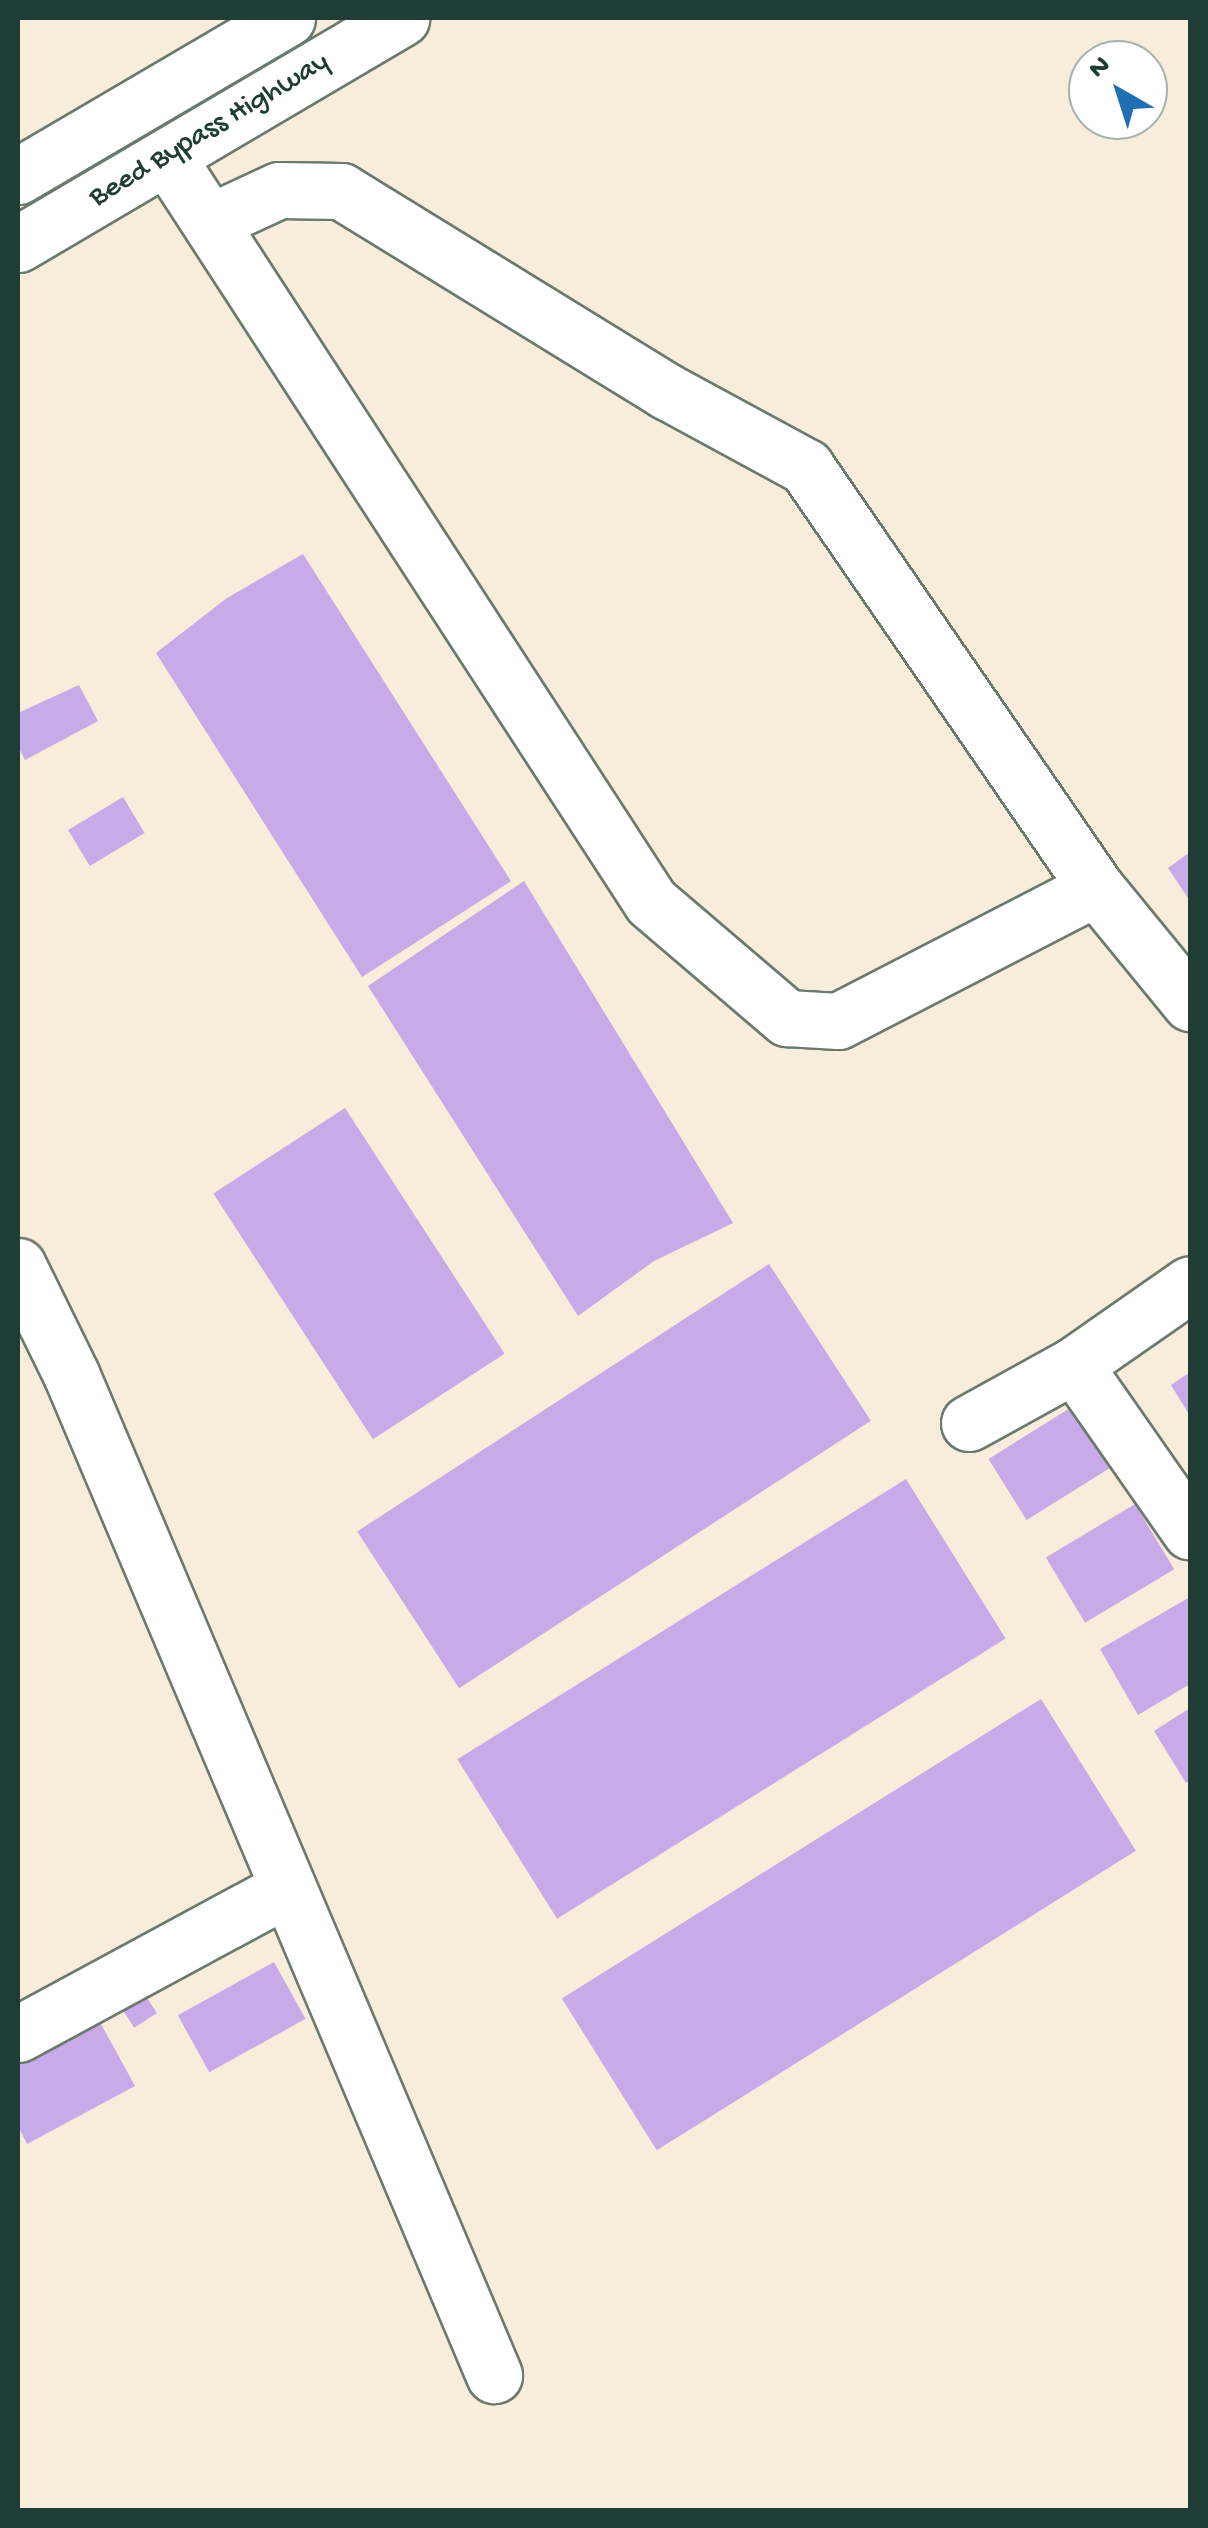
<!DOCTYPE html>
<html>
<head>
<meta charset="utf-8">
<style>
  body { margin:0 }
  #map { position:relative; width:1208px; height:2528px; overflow:hidden; background:#f8ecda; font-family:"Gochi Hand",sans-serif }
  div>[style] { position:absolute }
  .building>* { inset:0; background:#c7aae7; transform-origin:0 0 }
  .roads { filter:drop-shadow(2px 0 #6b7a6e) drop-shadow(-2px 0 #6b7a6e) drop-shadow(0 2px #6b7a6e) drop-shadow(0 -2px #6b7a6e) }
  .minor>* { height:55px; margin:-27.5px; padding:0 27.5px; transform-origin:27.5px; border-radius:27.5px; background:#fff }
  .highway>* { height:55px; margin:-27.5px; padding:0 27.5px; transform-origin:27.5px; border-radius:27.5px; background:#fff }
  span { translate:-50% -50%; white-space:nowrap; text-align:center; line-height:1.15; -webkit-text-stroke:8px #fff; paint-order:stroke }
  .street-label { font-size:30px; color:#1f3d34 }
  .frame { position:absolute; inset:0; border:20px solid #1f3d34; pointer-events:none }
  .north { position:absolute; left:1068px; top:40px; width:100px; height:100px; box-sizing:border-box; background:#fff; border:2px solid #a5b1ae; border-radius:50%; rotate:321deg; font-size:28px; font-weight:700; line-height:40px; text-align:center; color:#1f3d34 }
  .north::after { content:''; display:block; margin:auto; width:35px; height:45px; background:#1f6fb2; clip-path:polygon(50% 0,100% 100%,50% 72%,0 100%) }
</style>
</head>
<body>
<div id="map">
  <div class="building">
    <i style="clip-path:polygon(303px 554px,511px 881px,362px 977px,156px 653px,227px 598px)"></i>
    <i style="clip-path:polygon(79px 685px,98px 721px,25px 760px,18px 746px,18px 713px)"></i>
    <i style="left:123px;top:797px;width:42px;height:64px;rotate:59deg"></i>
    <i style="clip-path:polygon(1190px 852px,1190px 901px,1168px 868px)"></i>
    <i style="clip-path:polygon(524px 881px,733px 1223px,654px 1261px,578px 1316px,368px 986px)"></i>
    <i style="left:345px;top:1108px;width:293px;height:157px;rotate:57deg"></i>
    <i style="left:769px;top:1264px;width:187px;height:491px;rotate:57deg"></i>
    <i style="clip-path:polygon(1190px 1372px,1190px 1416px,1171px 1385px)"></i>
    <i style="left:1075px;top:1405px;width:72px;height:102px;rotate:58deg"></i>
    <i style="left:906px;top:1479px;width:188px;height:529px;rotate:58deg"></i>
    <i style="left:1135px;top:1504px;width:76px;height:104px;rotate:59deg"></i>
    <i style="clip-path:polygon(1190px 1597px,1190px 1684px,1138px 1715px,1100px 1649px)"></i>
    <i style="left:1041px;top:1699px;width:179px;height:565px;rotate:58deg"></i>
    <i style="clip-path:polygon(1190px 1708px,1190px 1780px,1186px 1783px,1154px 1731px)"></i>
    <i style="left:274px;top:1962px;width:65px;height:110px;rotate:61deg"></i>
    <i style="left:140px;top:1987px;width:31px;height:27px;rotate:57deg"></i>
    <i style="clip-path:polygon(95px 2013px,135px 2086px,27px 2144px,18px 2126px,18px 2054px)"></i>
  </div>
  <div class="roads">
    <div class="minor">
      <i style="left:167px;top:157px;width:888px;rotate:56.99deg"></i>
      <i style="left:651px;top:902px;width:179px;rotate:40.5deg"></i>
      <i style="left:787px;top:1018px;width:51px;rotate:3.4deg"></i>
      <i style="left:838px;top:1021px;width:290px;rotate:-27.3deg"></i>
      <i style="left:1096px;top:888px;width:149px;rotate:50.7deg"></i>
      <i style="left:210px;top:222px;width:76px;rotate:-24.9deg"></i>
      <i style="left:279px;top:190px;width:62px;rotate:0.9deg"></i>
      <i style="left:341px;top:191px;width:384px;rotate:31.6deg"></i>
      <i style="left:668px;top:392px;width:157px;rotate:28.5deg"></i>
      <i style="left:806px;top:467px;width:511px;rotate:55.44deg"></i>
      <i style="left:18px;top:1266px;width:120px;rotate:63.9deg"></i>
      <i style="left:71px;top:1374px;width:1087px;rotate:67.09deg"></i>
      <i style="left:1074px;top:1365px;width:203px;rotate:55.1deg"></i>
      <i style="left:969px;top:1423px;width:120px;rotate:-28.9deg"></i>
      <i style="left:1074px;top:1365px;width:141px;rotate:-34.9deg"></i>
      <i style="left:18px;top:2034px;width:307px;rotate:-28.4deg"></i>
    </div>
    <div class="highway">
      <i style="left:18px;top:176px;width:312px;rotate:-30.4deg"></i>
      <i style="left:18px;top:244px;width:445px;rotate:-30.5deg"></i>
    </div>
  </div>
  <div class="street-label">
    <span style="left:210px;top:131px;rotate:-31deg">Beed Bypass Highway</span>
  </div>
  <div class="frame"></div>
  <div class="north">N</div>
</div>
</body>
</html>
